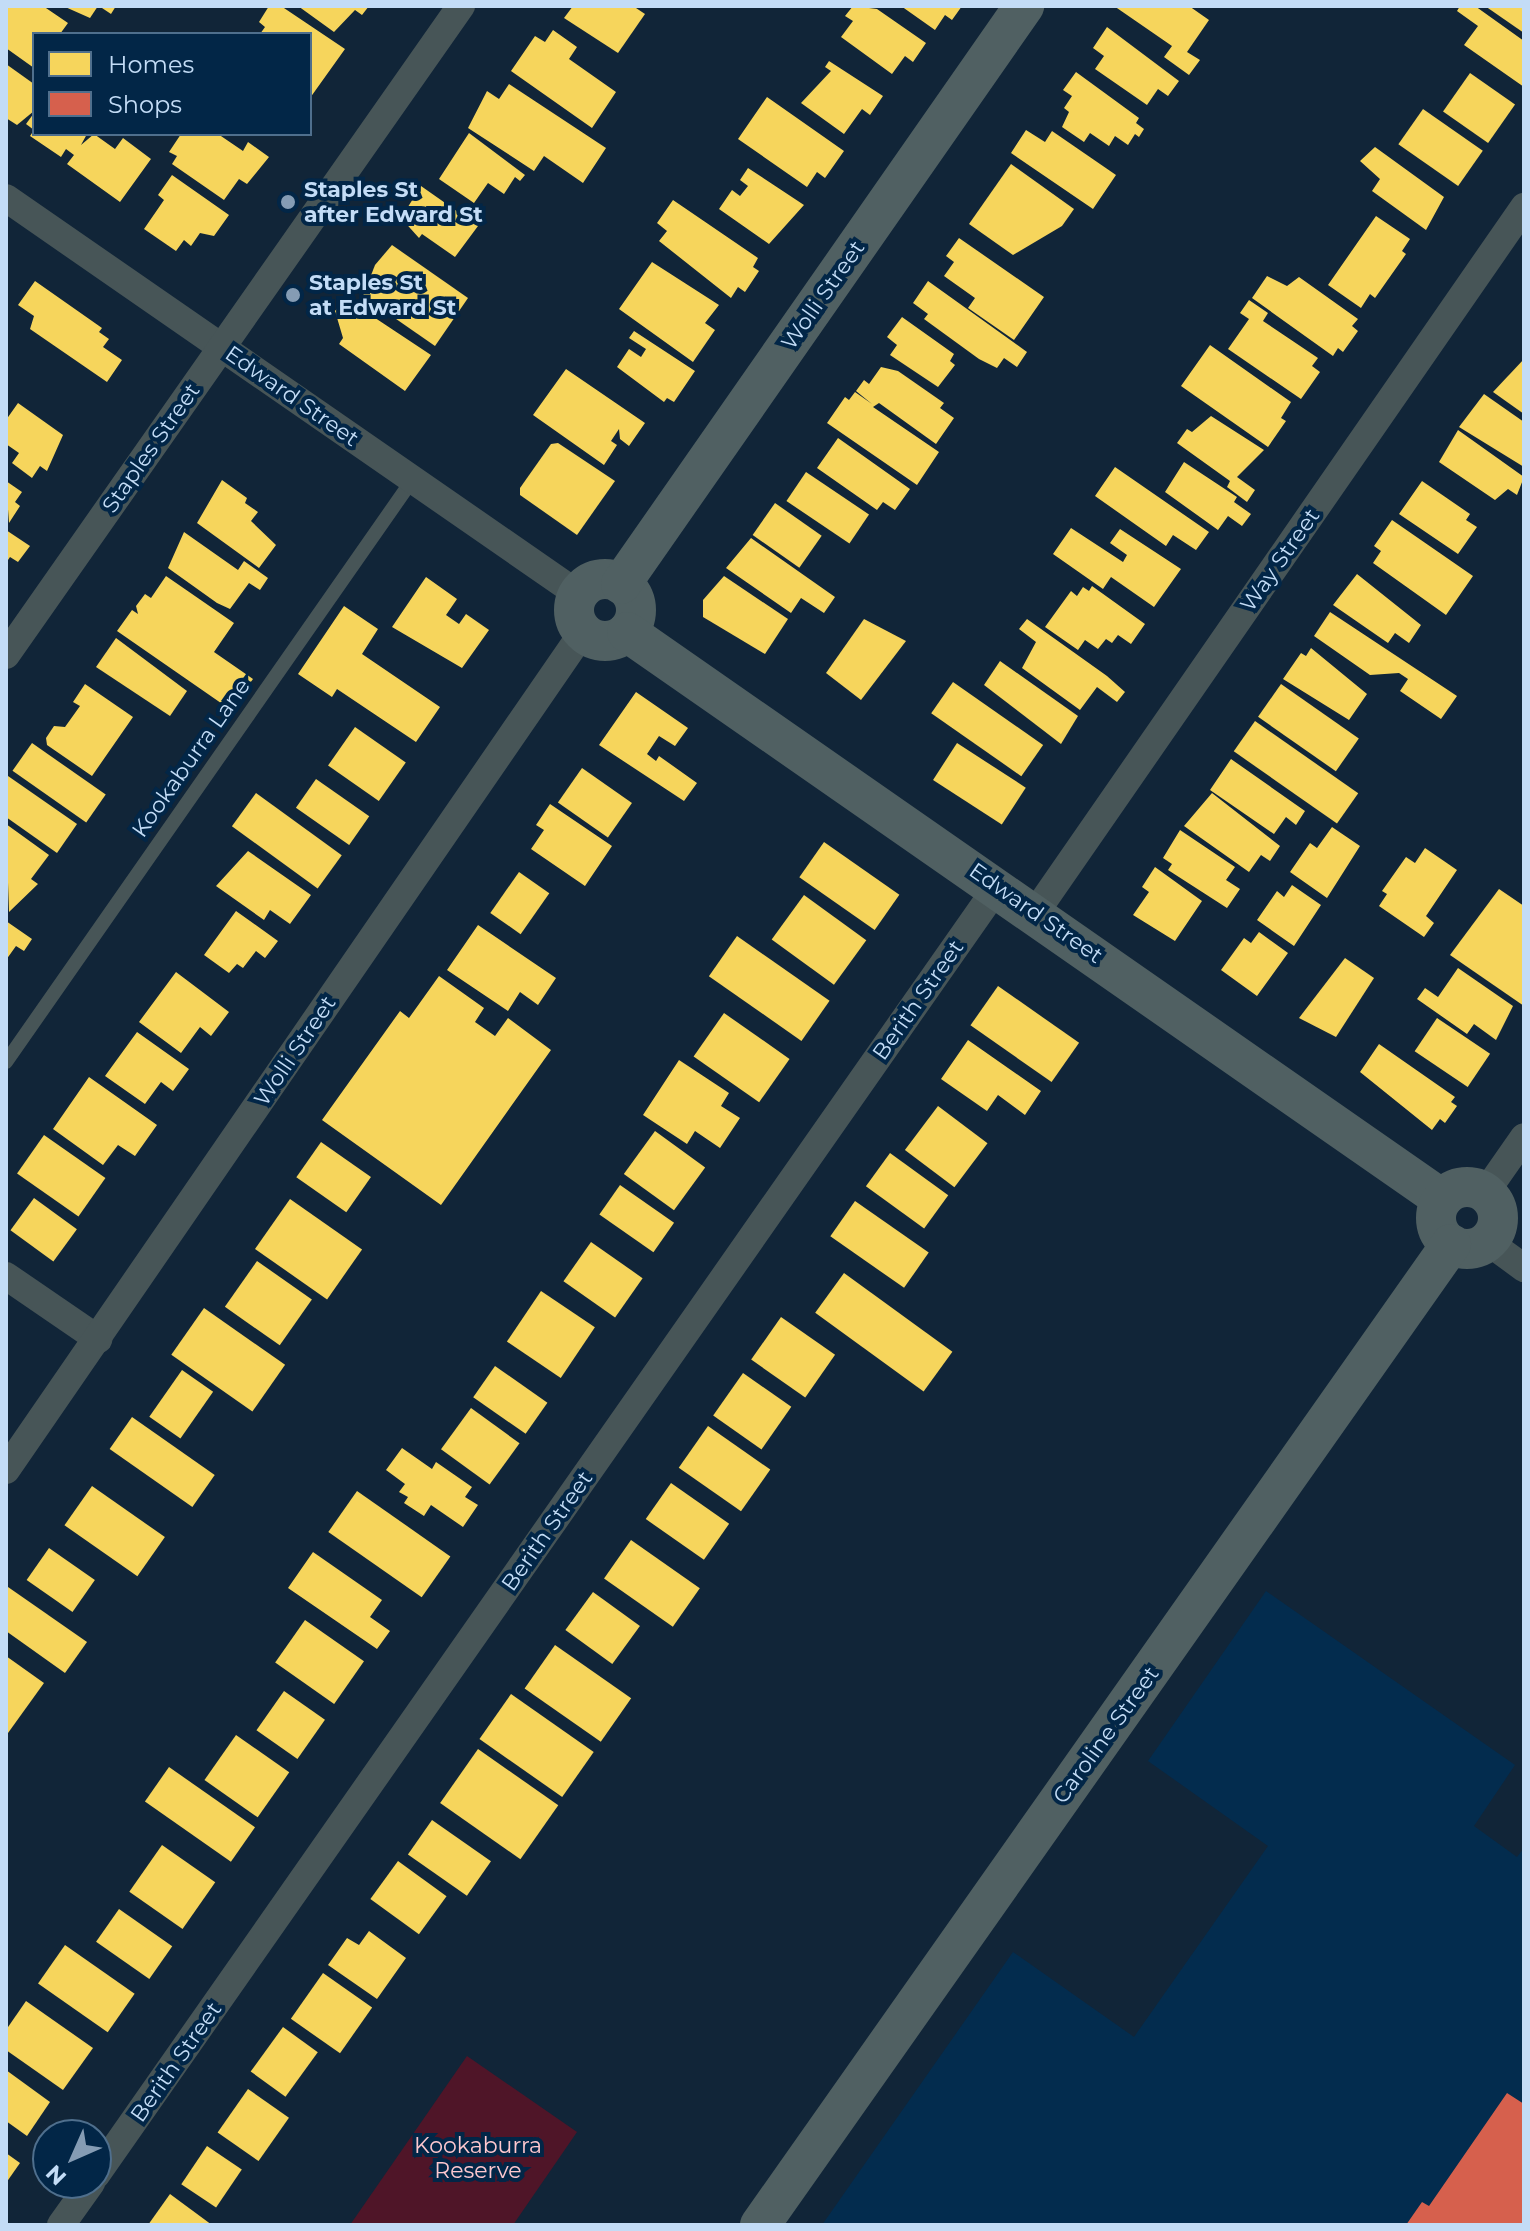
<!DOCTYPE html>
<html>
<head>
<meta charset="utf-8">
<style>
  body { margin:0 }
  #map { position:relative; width:1530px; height:2231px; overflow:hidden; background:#112538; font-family:Montserrat,sans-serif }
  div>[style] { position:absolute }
  .built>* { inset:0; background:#032c4e }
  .green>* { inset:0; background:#4f1528 }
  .homes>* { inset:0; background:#f6d55c; transform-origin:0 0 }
  .shops>* { inset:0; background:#d6604d }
  .lane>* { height:14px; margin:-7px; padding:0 7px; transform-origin:7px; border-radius:7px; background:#475557 }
  .street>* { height:28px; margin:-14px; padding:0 14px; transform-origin:14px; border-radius:14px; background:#475557 }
  .secondary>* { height:40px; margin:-20px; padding:0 20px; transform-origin:20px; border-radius:20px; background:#506062 }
  .secondary>.ring { margin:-20px; padding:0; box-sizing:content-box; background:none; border:40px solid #506062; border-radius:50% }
  .dots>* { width:22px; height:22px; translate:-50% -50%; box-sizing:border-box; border:4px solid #022647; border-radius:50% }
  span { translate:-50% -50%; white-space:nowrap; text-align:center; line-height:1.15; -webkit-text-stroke:8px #022647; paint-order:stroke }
  .poi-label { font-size:22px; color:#c3dcf6; font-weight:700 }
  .left { translate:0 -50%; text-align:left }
  .street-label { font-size:22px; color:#c3dcf6 }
  .park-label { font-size:22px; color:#fec8cf }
  .frame { position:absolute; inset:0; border:8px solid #c3dcf6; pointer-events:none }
  .legend { position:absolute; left:32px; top:32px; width:280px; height:104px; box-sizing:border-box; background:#022647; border:2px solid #4f6f8d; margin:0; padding:10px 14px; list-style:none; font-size:24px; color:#c3dcf6 }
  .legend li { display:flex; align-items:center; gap:16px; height:40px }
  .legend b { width:40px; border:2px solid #4f6f8d }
  .north { position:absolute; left:32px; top:2119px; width:80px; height:80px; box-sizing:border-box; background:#022647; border:2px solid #4f6f8d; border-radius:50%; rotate:225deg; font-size:22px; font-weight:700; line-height:32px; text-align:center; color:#c3dcf6 }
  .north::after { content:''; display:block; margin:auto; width:28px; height:36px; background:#859cb4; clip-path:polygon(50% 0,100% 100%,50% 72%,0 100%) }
</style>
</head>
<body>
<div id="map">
  <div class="built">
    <i style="clip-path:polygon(1266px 1591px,1515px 1765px,1474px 1826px,1517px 1857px,1524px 1848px,1524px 2225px,822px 2225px,1013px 1952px,1134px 2037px,1268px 1846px,1148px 1761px)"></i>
  </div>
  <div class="green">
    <i style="clip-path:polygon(467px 2056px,577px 2132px,513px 2225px,350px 2225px)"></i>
  </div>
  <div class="homes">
    <i style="clip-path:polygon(6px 6px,43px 6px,68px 23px,60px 34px,34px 34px,34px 68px,6px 48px)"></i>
    <i style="clip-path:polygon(63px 6px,98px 6px,90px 18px)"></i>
    <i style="clip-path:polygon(99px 6px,116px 6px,111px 14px)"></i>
    <i style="clip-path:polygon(269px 6px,281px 6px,345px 49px,310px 98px,310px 34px,260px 34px,265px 27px,259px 22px)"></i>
    <i style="clip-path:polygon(298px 6px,369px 6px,362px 15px,355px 10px,334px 32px)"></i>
    <i style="clip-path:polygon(573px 6px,633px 6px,645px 14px,618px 53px,564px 18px)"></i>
    <i style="clip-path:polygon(853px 6px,877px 9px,926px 43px,913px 62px,905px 56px,892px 74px,841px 37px,853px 21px,845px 16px)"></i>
    <i style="clip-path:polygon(901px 6px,962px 6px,952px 20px,945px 15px,935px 30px)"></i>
    <i style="clip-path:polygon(1114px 6px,1189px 6px,1209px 20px,1187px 52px,1200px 60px,1189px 75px,1164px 57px,1172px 46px)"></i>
    <i style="clip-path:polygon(1460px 6px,1475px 6px,1524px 41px,1524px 87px,1464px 45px,1478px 26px,1457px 11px)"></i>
    <i style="clip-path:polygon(1485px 6px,1524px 6px,1524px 33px)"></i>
    <i style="clip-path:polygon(1107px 27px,1179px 81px,1168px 96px,1158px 89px,1147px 105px,1095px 69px,1104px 56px,1093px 48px)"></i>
    <i style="clip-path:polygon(553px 30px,577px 47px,569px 59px,616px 92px,592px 128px,511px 71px,535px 36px,545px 42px)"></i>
    <i style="clip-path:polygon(829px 61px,883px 96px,870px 115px,862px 109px,844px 134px,801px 103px,831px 71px,825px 67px)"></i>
    <i style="clip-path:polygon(6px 64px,34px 84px,34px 111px,17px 125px,6px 118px)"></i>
    <i style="clip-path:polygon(1076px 72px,1139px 118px,1136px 123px,1144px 129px,1139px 137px,1135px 134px,1128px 145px,1115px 136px,1109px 146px,1090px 133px,1084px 142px,1062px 127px,1069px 112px,1064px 108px,1072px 96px,1063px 90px)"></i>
    <i style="left:1470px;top:73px;width:55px;height:47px;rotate:35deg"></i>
    <i style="clip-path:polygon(509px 84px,606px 148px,583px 183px,544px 156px,534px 171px,468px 128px,487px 91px,499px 99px)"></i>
    <i style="clip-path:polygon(767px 97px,844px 151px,825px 178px,817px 172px,807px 187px,738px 139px)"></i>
    <i style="left:1423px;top:109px;width:73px;height:43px;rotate:35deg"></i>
    <i style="clip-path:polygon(34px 113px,34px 130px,26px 124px)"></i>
    <i style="clip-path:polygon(34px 130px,87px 134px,81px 145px,94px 134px,115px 149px,123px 138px,151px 159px,120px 202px,67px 164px,74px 155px,66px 149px,61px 157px,30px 136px)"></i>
    <i style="clip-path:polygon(1026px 130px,1045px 142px,1052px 131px,1116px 175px,1093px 209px,1011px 153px)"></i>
    <i style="clip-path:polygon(469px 133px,525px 175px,520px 181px,515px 177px,504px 194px,488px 183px,474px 203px,439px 179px)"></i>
    <i style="clip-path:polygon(181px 134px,218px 134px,243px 151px,248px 142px,269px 157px,247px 184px,239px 179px,224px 200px,172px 164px,177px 156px,169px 152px)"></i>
    <i style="clip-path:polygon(1375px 147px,1444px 197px,1426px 230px,1372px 191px,1380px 179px,1360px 161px)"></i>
    <i style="clip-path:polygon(1011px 164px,1074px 209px,1062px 226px,1013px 255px,969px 224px)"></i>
    <i style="clip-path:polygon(748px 168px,804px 205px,769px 244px,719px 209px,732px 190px,740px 196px,748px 186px,740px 180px)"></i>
    <i style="clip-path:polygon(172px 175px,229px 215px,214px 236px,200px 233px,191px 246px,184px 240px,176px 251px,144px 229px,164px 200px,158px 195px)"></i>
    <i style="clip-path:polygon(421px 186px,478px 226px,455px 257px,422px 234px,419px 238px,401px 218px)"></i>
    <i style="clip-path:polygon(673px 200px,758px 258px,753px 267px,759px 271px,745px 292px,738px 287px,731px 298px,659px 241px,667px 231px,657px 223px)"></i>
    <i style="clip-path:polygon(1376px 216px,1410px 239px,1402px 251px,1406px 254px,1375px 298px,1370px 294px,1361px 308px,1328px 285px)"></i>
    <i style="clip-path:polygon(959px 238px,1044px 297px,1014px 340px,968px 308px,975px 298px,944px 276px,954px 262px,946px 256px)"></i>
    <i style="clip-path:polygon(392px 245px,468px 298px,435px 346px,363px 296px,375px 265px)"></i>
    <i style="clip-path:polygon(652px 262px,719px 305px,705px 323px,715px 330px,693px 362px,619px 309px)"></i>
    <i style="clip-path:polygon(1267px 276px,1287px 286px,1299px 277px,1358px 319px,1352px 326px,1358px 331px,1343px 352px,1338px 348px,1333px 356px,1252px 298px)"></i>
    <i style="clip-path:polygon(35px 281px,102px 328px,99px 332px,109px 339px,103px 347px,122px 360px,107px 382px,30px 329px,34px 316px,18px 305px)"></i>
    <i style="clip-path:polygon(928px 281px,1027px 352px,1017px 367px,1004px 358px,997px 368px,979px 359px,924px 319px,928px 314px,913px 303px)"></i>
    <i style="clip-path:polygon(345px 298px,431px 355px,405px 391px,339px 344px,343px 338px,335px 311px)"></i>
    <i style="clip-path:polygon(1249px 300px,1268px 313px,1263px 321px,1318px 358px,1312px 366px,1320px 372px,1301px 399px,1228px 349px,1249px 319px,1240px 313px)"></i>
    <i style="clip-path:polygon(902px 317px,954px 354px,950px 361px,955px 365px,938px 387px,890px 355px,897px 345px,887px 337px)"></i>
    <i style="clip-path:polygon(634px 331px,695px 371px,674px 402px,667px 398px,664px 402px,617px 367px,629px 349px,641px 357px,646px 349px,629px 338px)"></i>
    <i style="clip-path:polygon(1210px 345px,1291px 402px,1281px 418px,1286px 421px,1268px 447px,1181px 386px)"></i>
    <i style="clip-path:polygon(1524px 359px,1524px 414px,1493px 392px)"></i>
    <i style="clip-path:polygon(881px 367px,898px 371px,944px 403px,940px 408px,954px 418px,936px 444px,879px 403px,873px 407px,939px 452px,917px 485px,827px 423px,845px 397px,849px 400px,855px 392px,872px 404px,856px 391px,864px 380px,869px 384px)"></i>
    <i style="clip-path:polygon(566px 369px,645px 423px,629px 446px,620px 439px,619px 429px,611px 441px,617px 445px,604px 465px,533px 415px)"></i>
    <i style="clip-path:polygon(1484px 394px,1524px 422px,1524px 467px,1459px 427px)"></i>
    <i style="clip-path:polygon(18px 403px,63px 435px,47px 471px,40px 466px,32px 478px,12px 463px,19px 453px,6px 444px,6px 420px)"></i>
    <i style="clip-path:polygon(1211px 416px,1264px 450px,1237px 477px,1255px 490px,1247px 502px,1227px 487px,1230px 481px,1177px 443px,1187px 429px,1192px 432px)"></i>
    <i style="clip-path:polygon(1458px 430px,1524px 477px,1517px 495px,1508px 489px,1495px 500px,1439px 462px)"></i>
    <i style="clip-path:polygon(838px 438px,910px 489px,895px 510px,883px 502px,877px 510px,817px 468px)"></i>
    <i style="clip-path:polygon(558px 443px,615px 481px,577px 535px,520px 495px,520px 488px,551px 444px)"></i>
    <i style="clip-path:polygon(1184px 462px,1237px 497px,1234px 502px,1251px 514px,1242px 526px,1228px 516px,1218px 530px,1165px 492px)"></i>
    <i style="clip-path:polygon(1115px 467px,1209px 532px,1196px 550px,1173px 535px,1166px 546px,1095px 496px)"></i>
    <i style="left:806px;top:472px;width:76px;height:35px;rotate:34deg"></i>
    <i style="clip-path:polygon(222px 480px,247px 498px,245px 503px,258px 512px,251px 521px,276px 545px,259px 568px,197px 523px)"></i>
    <i style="clip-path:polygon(6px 481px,22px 492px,15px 502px,20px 506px,9px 523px)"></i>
    <i style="clip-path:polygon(1422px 481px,1470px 514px,1466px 520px,1477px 527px,1458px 554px,1399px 514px)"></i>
    <i style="left:775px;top:503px;width:57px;height:39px;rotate:35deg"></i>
    <i style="clip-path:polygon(1392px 520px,1473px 576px,1446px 615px,1373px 563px,1381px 551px,1374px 546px)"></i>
    <i style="clip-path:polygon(1071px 528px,1123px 562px,1127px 555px,1110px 543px,1120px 529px,1181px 569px,1154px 607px,1111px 577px,1103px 589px,1053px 554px)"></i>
    <i style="clip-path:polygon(6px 530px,30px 546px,18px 562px,10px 557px,6px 563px)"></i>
    <i style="clip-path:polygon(184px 532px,238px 570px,244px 561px,268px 578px,260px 590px,249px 583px,230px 609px,217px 603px,168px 568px)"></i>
    <i style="clip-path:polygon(751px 538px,835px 597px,824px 613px,801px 598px,791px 613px,726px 568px)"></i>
    <i style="clip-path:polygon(1357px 574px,1421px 625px,1409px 643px,1395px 633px,1388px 643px,1333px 605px)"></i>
    <i style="clip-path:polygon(166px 576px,234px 623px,214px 652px,253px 679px,231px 710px,117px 631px,132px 610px,138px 614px,136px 606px,145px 594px,151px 598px)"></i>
    <i style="clip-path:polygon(724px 576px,788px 619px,765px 654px,703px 617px,703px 600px)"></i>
    <i style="clip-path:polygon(426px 577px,457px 599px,446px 615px,459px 624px,466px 614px,489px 630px,462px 668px,392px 627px)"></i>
    <i style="clip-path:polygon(1092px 586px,1145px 624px,1131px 644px,1118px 635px,1112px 643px,1106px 639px,1098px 649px,1085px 640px,1078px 650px,1045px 627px,1071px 591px,1077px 596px,1083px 587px,1089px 591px)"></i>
    <i style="clip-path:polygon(344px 606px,378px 629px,362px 654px,440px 707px,416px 742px,337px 689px,332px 697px,298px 674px)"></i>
    <i style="clip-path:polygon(1330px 612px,1457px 696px,1441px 719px,1400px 691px,1408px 679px,1399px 673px,1370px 675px,1314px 636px)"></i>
    <i style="clip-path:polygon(864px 619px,906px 641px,861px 700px,826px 673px)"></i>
    <i style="clip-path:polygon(1027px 619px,1107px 676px,1125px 692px,1117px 702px,1097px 687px,1080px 710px,1022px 668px,1036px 642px,1019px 629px)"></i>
    <i style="clip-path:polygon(116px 638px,187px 691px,170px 716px,96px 667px)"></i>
    <i style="clip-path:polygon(1311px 648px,1367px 694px,1349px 720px,1283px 679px,1301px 653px,1306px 656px)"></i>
    <i style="clip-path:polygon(1000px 661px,1078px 716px,1061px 744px,984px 685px)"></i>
    <i style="left:953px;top:682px;width:110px;height:38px;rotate:35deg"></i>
    <i style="clip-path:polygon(85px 684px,133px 717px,92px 776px,47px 745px,46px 738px,54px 726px,65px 727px,80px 706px,73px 702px)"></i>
    <i style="left:1281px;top:684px;width:95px;height:40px;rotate:35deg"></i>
    <i style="clip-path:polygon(636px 692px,688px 728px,675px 746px,659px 736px,647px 754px,656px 761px,659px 756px,697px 783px,684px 801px,599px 745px)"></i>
    <i style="left:1255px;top:721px;width:126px;height:37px;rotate:35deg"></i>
    <i style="left:355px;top:727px;width:62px;height:47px;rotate:35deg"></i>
    <i style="left:32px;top:743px;width:90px;height:34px;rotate:35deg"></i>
    <i style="left:957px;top:743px;width:82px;height:44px;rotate:33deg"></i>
    <i style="clip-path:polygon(1231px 759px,1305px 811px,1296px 825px,1286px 817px,1274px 834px,1210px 790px)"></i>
    <i style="left:582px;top:768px;width:61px;height:42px;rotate:35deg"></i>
    <i style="clip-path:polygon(8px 776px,77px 824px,57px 853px,6px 817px)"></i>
    <i style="left:316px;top:779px;width:65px;height:35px;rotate:35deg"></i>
    <i style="left:256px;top:793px;width:106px;height:41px;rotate:36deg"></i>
    <i style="clip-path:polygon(1212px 793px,1280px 846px,1270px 861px,1261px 855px,1249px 872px,1184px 826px)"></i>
    <i style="clip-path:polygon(550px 804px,612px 846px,585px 886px,531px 849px,544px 830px,536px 825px)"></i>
    <i style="clip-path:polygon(6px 824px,49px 855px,31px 879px,38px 884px,9px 912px)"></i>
    <i style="clip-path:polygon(1332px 827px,1360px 846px,1327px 898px,1290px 872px,1310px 843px,1317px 848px)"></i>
    <i style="clip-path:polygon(1180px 830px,1235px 867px,1226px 880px,1240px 889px,1227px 908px,1168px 870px,1172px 864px,1163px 858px)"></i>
    <i style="left:824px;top:842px;width:92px;height:43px;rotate:35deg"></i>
    <i style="clip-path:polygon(1425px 848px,1457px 870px,1426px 916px,1434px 923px,1424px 937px,1379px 906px,1387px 894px,1382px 891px,1406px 857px,1415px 863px)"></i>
    <i style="clip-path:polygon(248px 851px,311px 895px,290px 924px,270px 910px,264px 920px,216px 886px)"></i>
    <i style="clip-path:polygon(1155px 867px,1202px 901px,1175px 941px,1133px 915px,1149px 892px,1142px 887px)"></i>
    <i style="left:519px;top:872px;width:37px;height:50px;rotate:35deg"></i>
    <i style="clip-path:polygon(1292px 885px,1321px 905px,1294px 946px,1257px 920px,1277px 891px,1284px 897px)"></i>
    <i style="clip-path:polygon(1499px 889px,1524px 906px,1524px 1006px,1450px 955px)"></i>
    <i style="left:804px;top:895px;width:77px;height:55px;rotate:36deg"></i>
    <i style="clip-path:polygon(236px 911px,278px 941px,265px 958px,256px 951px,243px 968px,237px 964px,229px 973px,204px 955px)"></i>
    <i style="clip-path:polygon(6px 921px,32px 939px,24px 951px,16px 946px,6px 960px)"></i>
    <i style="clip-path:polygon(478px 925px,556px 978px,538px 1005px,520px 992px,508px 1011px,447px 970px)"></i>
    <i style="clip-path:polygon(1259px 932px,1288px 953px,1257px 996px,1221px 970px,1244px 938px,1251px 943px)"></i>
    <i style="left:737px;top:936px;width:113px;height:49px;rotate:35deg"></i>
    <i style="clip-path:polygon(1345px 958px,1374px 978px,1336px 1037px,1299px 1018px)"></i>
    <i style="clip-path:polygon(1458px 968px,1513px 1006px,1496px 1040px,1474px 1024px,1467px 1034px,1417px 999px,1425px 988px,1438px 997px)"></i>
    <i style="clip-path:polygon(176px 972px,229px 1012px,211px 1036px,200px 1027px,181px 1053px,139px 1022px)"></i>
    <i style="clip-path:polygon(439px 976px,484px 1008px,475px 1022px,495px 1036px,508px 1018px,551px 1050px,441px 1205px,322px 1120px,400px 1011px,409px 1018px)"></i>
    <i style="left:998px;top:986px;width:99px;height:48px;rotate:35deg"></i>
    <i style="left:724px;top:1013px;width:80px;height:53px;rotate:35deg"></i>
    <i style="left:1437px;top:1018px;width:64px;height:40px;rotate:34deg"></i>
    <i style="clip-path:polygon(137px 1032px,189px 1069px,173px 1091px,161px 1082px,145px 1104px,105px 1076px)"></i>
    <i style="clip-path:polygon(968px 1040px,1041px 1091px,1025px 1115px,998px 1095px,987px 1111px,941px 1079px)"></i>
    <i style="clip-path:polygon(1379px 1044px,1455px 1097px,1451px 1102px,1457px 1106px,1445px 1123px,1440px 1119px,1432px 1130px,1360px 1072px)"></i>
    <i style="clip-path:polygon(679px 1060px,729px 1093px,721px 1106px,740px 1118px,720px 1148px,695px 1131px,687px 1144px,643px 1115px)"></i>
    <i style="clip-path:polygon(89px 1077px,157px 1125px,135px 1156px,118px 1145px,103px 1165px,53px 1129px)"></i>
    <i style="left:938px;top:1106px;width:62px;height:55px;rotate:37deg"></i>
    <i style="left:655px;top:1131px;width:62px;height:53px;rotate:36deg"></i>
    <i style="left:44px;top:1135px;width:75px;height:47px;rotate:35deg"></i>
    <i style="left:321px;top:1142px;width:61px;height:43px;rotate:35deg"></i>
    <i style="left:890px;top:1153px;width:72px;height:41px;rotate:36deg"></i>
    <i style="left:620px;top:1185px;width:66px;height:36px;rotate:35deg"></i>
    <i style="left:34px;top:1198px;width:53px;height:40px;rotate:36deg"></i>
    <i style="left:290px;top:1199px;width:88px;height:61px;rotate:35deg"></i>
    <i style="left:855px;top:1201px;width:90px;height:43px;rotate:35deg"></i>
    <i style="left:591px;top:1242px;width:63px;height:48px;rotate:35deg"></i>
    <i style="left:257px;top:1261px;width:67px;height:56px;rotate:35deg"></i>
    <i style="left:844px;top:1273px;width:134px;height:49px;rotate:36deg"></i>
    <i style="left:541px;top:1291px;width:65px;height:61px;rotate:34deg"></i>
    <i style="left:204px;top:1308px;width:99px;height:57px;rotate:35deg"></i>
    <i style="left:781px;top:1317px;width:66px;height:52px;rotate:35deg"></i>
    <i style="left:495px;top:1366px;width:64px;height:38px;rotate:35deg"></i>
    <i style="left:182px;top:1370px;width:38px;height:57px;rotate:35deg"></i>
    <i style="left:743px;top:1373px;width:59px;height:52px;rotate:35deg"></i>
    <i style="left:471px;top:1408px;width:60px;height:51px;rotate:36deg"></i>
    <i style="left:132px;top:1417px;width:101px;height:39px;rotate:35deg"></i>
    <i style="left:708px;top:1426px;width:76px;height:51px;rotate:35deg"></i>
    <i style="clip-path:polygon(402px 1448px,432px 1469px,436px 1462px,472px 1487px,465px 1497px,478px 1505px,463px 1527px,431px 1505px,424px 1516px,404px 1503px,408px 1497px,399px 1492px,405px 1484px,386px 1470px)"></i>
    <i style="left:671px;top:1483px;width:71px;height:44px;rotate:35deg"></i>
    <i style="left:92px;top:1486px;width:89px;height:48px;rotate:35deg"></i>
    <i style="left:357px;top:1491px;width:114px;height:50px;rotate:35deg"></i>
    <i style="left:631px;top:1540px;width:84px;height:47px;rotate:35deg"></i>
    <i style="left:49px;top:1548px;width:56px;height:39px;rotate:35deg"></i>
    <i style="clip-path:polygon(313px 1552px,382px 1600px,370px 1617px,390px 1631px,377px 1649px,288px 1588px)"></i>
    <i style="clip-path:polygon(8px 1587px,87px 1642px,65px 1673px,6px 1631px)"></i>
    <i style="left:593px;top:1592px;width:58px;height:47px;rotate:36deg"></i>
    <i style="left:305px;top:1620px;width:72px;height:52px;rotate:35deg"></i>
    <i style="left:555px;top:1645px;width:93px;height:53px;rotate:35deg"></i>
    <i style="clip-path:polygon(6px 1656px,44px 1683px,8px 1733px,6px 1731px)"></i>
    <i style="left:284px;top:1691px;width:50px;height:48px;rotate:35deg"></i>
    <i style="left:511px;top:1694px;width:101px;height:55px;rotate:35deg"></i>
    <i style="left:236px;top:1735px;width:65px;height:55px;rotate:35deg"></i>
    <i style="left:478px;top:1749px;width:98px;height:66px;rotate:35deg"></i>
    <i style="left:169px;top:1767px;width:105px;height:42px;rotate:35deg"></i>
    <i style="left:432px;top:1820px;width:72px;height:42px;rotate:35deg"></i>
    <i style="left:162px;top:1845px;width:65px;height:57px;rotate:35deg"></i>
    <i style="left:398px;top:1861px;width:60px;height:47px;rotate:36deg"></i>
    <i style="left:119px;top:1909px;width:65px;height:40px;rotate:35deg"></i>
    <i style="clip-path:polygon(369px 1931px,406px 1958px,377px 1999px,328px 1965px,347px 1938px,359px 1945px)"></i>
    <i style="left:65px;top:1945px;width:85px;height:47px;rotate:35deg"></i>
    <i style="left:323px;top:1973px;width:60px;height:56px;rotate:35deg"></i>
    <i style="clip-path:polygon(26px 2001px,93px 2048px,63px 2090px,6px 2050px,6px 2030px)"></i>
    <i style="left:283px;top:2027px;width:43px;height:55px;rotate:36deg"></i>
    <i style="clip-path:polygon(6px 2070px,50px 2102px,27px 2136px,6px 2121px)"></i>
    <i style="left:248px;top:2089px;width:50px;height:53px;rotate:35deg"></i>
    <i style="left:207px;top:2146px;width:42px;height:46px;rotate:34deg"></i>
    <i style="clip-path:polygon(6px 2153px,20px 2163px,6px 2183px)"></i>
    <i style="clip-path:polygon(170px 2194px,212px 2225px,148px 2225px)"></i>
  </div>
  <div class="shops">
    <i style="clip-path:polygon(1507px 2093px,1524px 2104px,1524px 2225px,1406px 2225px,1422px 2202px,1429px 2206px)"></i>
  </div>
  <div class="lane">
    <i style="left:6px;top:1062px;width:711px;rotate:-55.08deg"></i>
  </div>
  <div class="street">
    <i style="left:6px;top:198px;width:696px;rotate:34.7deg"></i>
    <i style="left:6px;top:655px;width:793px;rotate:-54.97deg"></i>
    <i style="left:1035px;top:913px;width:859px;rotate:-55.29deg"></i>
    <i style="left:1485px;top:1193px;width:68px;rotate:-55.1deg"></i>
    <i style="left:1487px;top:1241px;width:46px;rotate:36.1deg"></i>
    <i style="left:6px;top:1276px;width:112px;rotate:34.4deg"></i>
    <i style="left:6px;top:1470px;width:1017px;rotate:-55.45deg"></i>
    <i style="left:96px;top:2175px;width:1573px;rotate:-55.02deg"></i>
    <i style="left:61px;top:2225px;width:52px;rotate:-54.5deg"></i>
  </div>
  <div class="secondary">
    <i class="ring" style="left:574px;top:579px;width:22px;height:22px"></i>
    <i style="left:621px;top:584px;width:705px;rotate:-55.11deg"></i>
    <i style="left:627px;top:632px;width:993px;rotate:34.83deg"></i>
    <i class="ring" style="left:1436px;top:1187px;width:22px;height:22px"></i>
    <i style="left:760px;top:2225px;width:1200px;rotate:-54.84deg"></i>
  </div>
  <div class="dots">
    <i style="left:288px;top:202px;background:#859cb4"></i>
    <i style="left:293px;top:295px;background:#859cb4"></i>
  </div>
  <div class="poi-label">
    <span class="left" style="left:304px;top:202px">Staples St<br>after Edward St</span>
    <span class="left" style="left:309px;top:295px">Staples St<br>at Edward St</span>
  </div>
  <div class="street-label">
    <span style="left:823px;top:295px;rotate:-55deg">Wolli Street</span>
    <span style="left:292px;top:396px;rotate:35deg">Edward Street</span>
    <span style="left:151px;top:448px;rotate:-55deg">Staples Street</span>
    <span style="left:1280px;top:560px;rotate:-55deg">Way Street</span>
    <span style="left:191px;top:758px;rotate:-55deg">Kookaburra Lane</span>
    <span style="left:1036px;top:913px;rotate:35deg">Edward Street</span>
    <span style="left:918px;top:1000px;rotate:-55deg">Berith Street</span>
    <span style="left:295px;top:1051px;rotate:-56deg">Wolli Street</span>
    <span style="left:547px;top:1531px;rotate:-55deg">Berith Street</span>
    <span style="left:1106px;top:1735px;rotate:-54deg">Caroline Street</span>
    <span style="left:176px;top:2062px;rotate:-55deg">Berith Street</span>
  </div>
  <div class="park-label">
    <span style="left:478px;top:2158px">Kookaburra<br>Reserve</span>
  </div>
  <div class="frame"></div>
  <ul class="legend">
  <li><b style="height:22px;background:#f6d55c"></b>Homes</li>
  <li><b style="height:22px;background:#d6604d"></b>Shops</li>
  </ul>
  <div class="north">N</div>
</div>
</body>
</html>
